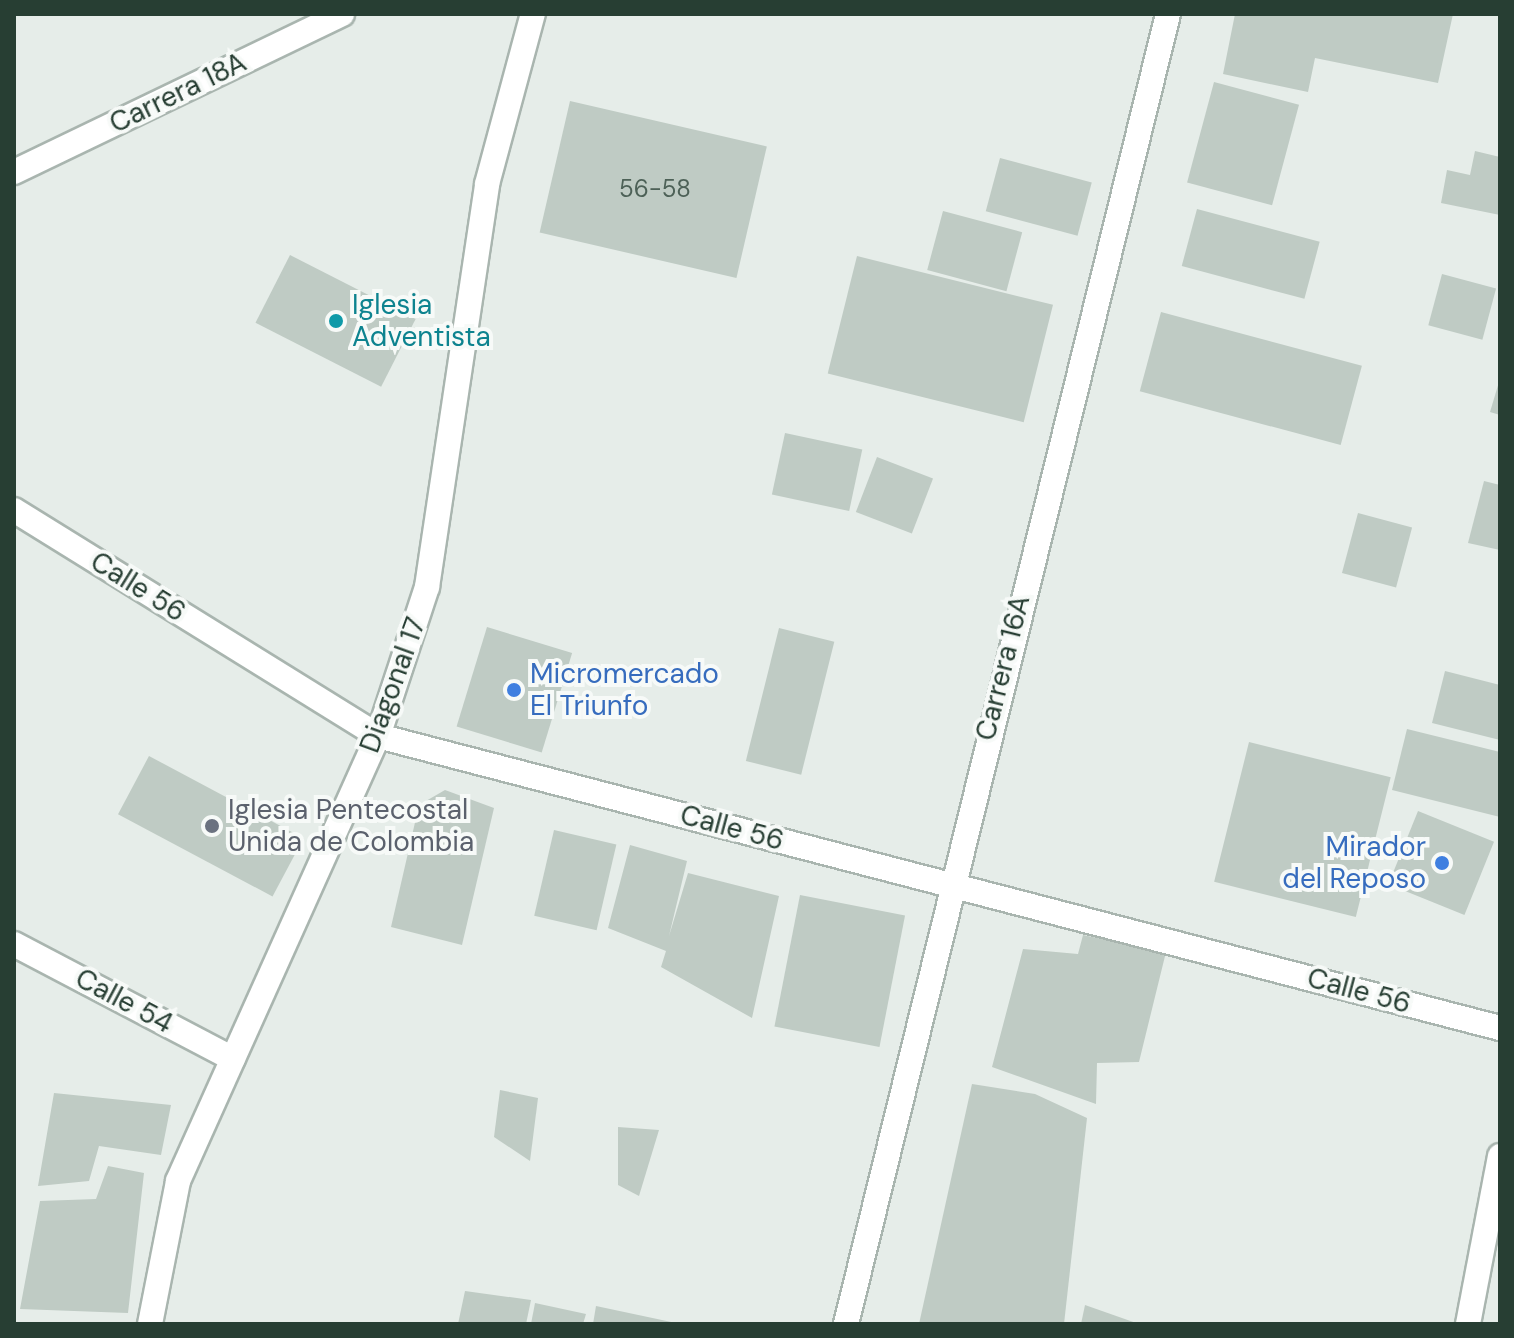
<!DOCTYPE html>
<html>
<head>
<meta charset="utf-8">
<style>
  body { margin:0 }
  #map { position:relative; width:1514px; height:1338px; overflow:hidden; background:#e6ede9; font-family:"DM Sans",sans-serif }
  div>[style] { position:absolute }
  .building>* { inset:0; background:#bfcbc4; transform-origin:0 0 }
  .roads { filter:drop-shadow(2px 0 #a9b5af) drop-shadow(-2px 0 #a9b5af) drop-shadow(0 2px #a9b5af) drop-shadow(0 -2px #a9b5af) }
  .street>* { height:24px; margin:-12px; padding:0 12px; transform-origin:12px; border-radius:12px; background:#fff }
  .dots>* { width:22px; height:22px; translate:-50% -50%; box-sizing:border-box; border:4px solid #f7faf8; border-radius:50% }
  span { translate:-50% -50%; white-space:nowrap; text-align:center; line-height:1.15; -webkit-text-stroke:8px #f7faf8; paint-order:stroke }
  .number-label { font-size:24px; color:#4d6157 }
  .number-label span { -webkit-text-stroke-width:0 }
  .street-label { font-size:28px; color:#273e33 }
  .culture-label { font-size:28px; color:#0d838f }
  .left { translate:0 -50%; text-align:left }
  .shop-label { font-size:28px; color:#366cbe }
  .right { translate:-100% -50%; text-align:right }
  .worship-label { font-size:28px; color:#5b616d }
  .frame { position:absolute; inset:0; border:16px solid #273e33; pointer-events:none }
</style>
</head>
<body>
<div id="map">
  <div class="building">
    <i style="clip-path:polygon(1235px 14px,1453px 14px,1438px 83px,1315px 58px,1308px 92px,1223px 74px)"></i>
    <i style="left:1214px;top:82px;width:88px;height:104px;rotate:15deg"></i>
    <i style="left:570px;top:101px;width:202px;height:135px;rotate:13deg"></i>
    <i style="clip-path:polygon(1475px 151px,1500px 157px,1500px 215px,1441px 203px,1447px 170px,1470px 175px)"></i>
    <i style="left:1000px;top:158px;width:95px;height:55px;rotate:15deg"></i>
    <i style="left:1197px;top:209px;width:127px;height:59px;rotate:15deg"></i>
    <i style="left:943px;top:211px;width:82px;height:61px;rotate:15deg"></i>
    <i style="left:290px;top:255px;width:141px;height:76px;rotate:27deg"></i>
    <i style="left:857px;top:256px;width:202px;height:121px;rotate:14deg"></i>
    <i style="left:1442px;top:274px;width:56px;height:53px;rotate:15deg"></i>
    <i style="left:1161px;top:312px;width:208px;height:82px;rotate:15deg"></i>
    <i style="clip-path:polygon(1499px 382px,1500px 382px,1500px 415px,1490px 412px)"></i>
    <i style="left:785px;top:433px;width:79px;height:63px;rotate:12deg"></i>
    <i style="left:877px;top:457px;width:60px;height:59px;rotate:21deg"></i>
    <i style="clip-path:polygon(1484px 481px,1500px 485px,1500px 550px,1468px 543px)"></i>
    <i style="left:1358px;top:513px;width:56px;height:62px;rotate:15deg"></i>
    <i style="left:487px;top:627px;width:89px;height:104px;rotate:17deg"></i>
    <i style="left:779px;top:628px;width:57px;height:137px;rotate:14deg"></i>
    <i style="clip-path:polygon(1445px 671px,1500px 685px,1500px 740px,1432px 723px)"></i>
    <i style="clip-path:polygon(1407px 729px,1500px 752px,1500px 817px,1392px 790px)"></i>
    <i style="left:1249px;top:742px;width:146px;height:144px;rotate:14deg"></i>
    <i style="left:149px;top:756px;width:175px;height:66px;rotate:28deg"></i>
    <i style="clip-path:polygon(445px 790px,494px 808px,462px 945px,391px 927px,419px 805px)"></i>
    <i style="left:1418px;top:811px;width:82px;height:79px;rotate:22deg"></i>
    <i style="left:554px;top:830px;width:64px;height:88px;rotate:13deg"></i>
    <i style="clip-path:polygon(630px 845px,687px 861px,669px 936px,688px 873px,779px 896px,752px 1018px,661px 967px,666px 951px,608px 928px)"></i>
    <i style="left:800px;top:895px;width:107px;height:134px;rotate:11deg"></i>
    <i style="clip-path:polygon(1083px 935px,1166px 952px,1139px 1062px,1097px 1063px,1096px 1104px,992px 1067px,1023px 949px,1078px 954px)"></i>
    <i style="clip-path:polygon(972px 1084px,1035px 1094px,1087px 1118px,1064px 1324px,919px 1324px)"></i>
    <i style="clip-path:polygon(500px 1090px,538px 1098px,530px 1161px,494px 1137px)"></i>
    <i style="clip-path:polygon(54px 1093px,171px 1105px,161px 1155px,99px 1146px,89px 1181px,38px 1186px)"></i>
    <i style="clip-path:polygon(618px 1127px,659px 1130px,639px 1196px,618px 1185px)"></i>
    <i style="clip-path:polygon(108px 1166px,144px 1173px,128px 1313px,20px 1309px,40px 1201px,96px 1199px)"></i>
    <i style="clip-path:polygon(465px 1291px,531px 1300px,526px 1324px,458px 1324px)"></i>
    <i style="clip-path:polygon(535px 1303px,586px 1314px,583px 1324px,531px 1324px)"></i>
    <i style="clip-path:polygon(1085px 1305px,1139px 1324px,1081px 1324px)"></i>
    <i style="clip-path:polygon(596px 1306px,676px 1323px,675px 1324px,593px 1324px)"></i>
  </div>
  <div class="roads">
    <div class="street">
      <i style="left:14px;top:172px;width:364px;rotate:-25.7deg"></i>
      <i style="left:14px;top:510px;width:428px;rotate:31.8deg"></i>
      <i style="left:378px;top:736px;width:1159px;rotate:14.59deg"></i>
      <i style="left:14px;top:944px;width:247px;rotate:27.7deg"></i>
      <i style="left:150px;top:1324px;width:146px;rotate:-78.9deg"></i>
      <i style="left:178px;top:1181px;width:488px;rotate:-65.8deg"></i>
      <i style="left:378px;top:736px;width:157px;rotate:-71.8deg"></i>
      <i style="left:427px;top:587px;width:407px;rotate:-81.5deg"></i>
      <i style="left:487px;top:184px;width:176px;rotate:-74.9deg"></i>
      <i style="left:846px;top:1324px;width:1349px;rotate:-76.19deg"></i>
      <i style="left:1468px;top:1324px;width:171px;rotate:-79.2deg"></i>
    </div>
  </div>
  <div class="dots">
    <i style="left:336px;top:321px;background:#0f9aa8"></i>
    <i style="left:514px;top:690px;background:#3f7fe0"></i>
    <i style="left:212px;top:826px;background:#6b7280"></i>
    <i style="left:1442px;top:863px;background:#3f7fe0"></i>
  </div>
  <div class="number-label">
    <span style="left:655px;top:189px">56-58</span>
  </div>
  <div class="street-label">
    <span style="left:178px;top:93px;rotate:-26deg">Carrera 18A</span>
    <span style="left:138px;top:587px;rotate:32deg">Calle 56</span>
    <span style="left:1003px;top:668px;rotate:-76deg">Carrera 16A</span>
    <span style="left:393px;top:685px;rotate:-70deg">Diagonal 17</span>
    <span style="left:732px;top:828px;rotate:15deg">Calle 56</span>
    <span style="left:1359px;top:991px;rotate:15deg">Calle 56</span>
    <span style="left:124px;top:1001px;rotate:28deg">Calle 54</span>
  </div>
  <div class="culture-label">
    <span class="left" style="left:352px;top:321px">Iglesia<br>Adventista</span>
  </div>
  <div class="shop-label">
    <span class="left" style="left:530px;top:690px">Micromercado<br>El Triunfo</span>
    <span class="right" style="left:1426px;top:863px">Mirador<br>del Reposo</span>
  </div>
  <div class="worship-label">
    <span class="left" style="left:228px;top:826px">Iglesia Pentecostal<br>Unida de Colombia</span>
  </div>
  <div class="frame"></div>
</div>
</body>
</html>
